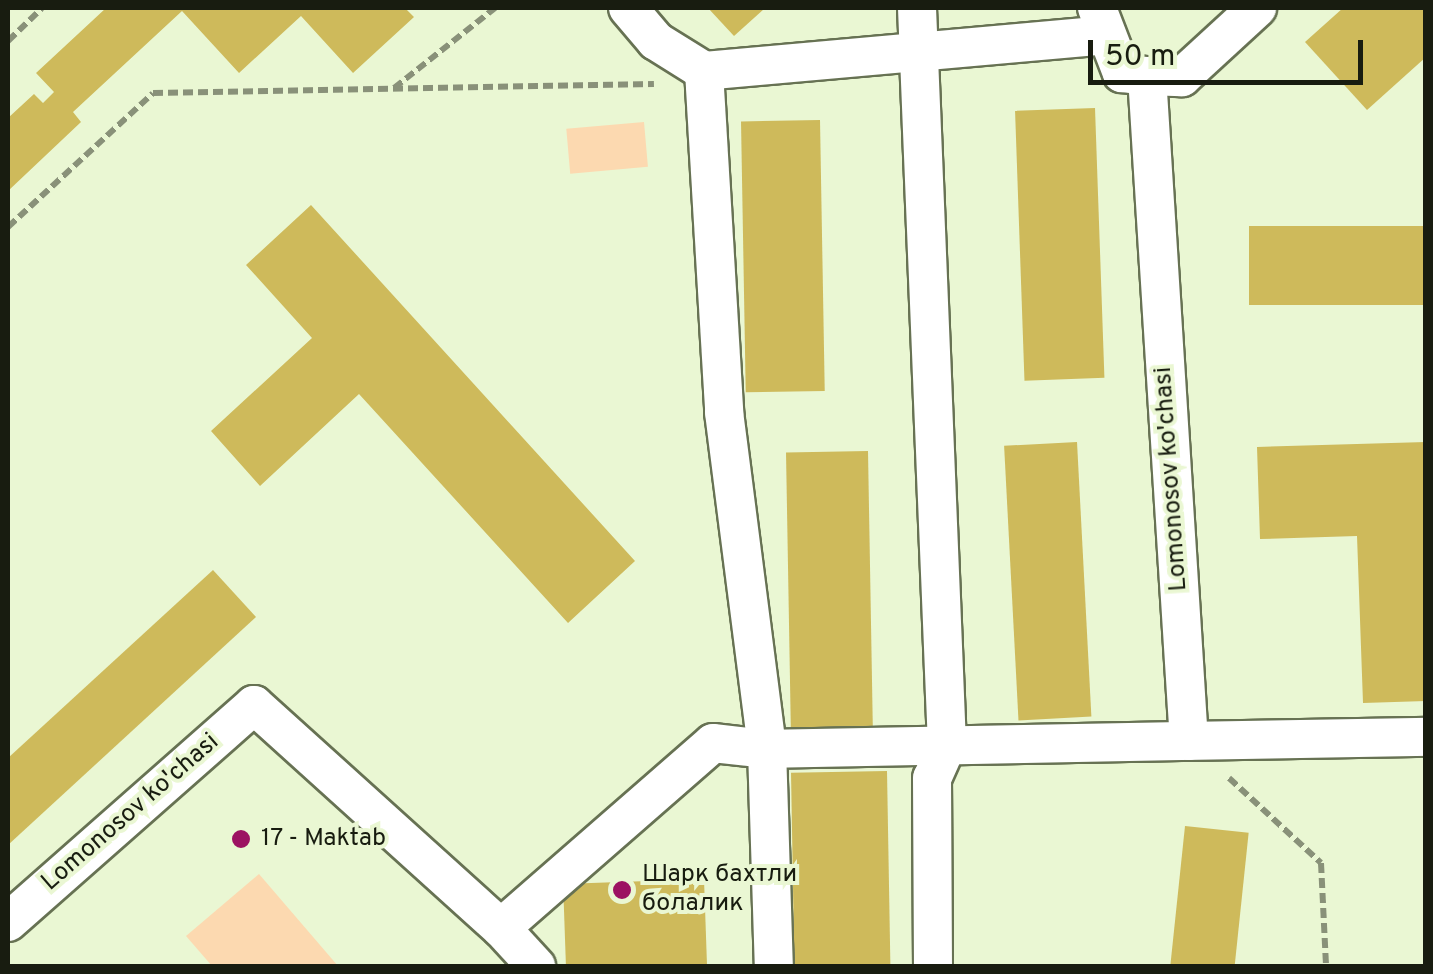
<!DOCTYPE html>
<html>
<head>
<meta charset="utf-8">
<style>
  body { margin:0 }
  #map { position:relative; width:1433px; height:974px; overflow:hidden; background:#eaf7d3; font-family:Overpass,sans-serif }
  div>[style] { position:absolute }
  .green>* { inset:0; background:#fcd9b0; transform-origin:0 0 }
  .building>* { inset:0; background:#ceba5b; transform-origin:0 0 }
  .path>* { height:6px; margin-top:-3px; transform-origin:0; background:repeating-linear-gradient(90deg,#899179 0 10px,transparent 0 15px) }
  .roads { filter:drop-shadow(2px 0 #677253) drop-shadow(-2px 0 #677253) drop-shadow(0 2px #677253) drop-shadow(0 -2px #677253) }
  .minor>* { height:38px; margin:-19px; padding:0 19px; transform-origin:19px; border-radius:19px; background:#fff }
  .dots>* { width:28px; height:28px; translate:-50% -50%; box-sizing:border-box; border:5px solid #eaf7d3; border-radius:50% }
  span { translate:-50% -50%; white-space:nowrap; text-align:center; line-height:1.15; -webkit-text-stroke:8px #eaf7d3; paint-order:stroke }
  .street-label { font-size:25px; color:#181c10 }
  .poi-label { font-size:25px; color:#181c10 }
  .left { translate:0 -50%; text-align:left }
  .frame { position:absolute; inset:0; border:10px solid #181c10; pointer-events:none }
  .scale { position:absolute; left:1088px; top:40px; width:275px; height:45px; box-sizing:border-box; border:5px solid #181c10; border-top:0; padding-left:12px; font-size:30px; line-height:35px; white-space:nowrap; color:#181c10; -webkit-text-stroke:8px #eaf7d3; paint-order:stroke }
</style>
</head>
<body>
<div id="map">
  <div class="green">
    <i style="left:644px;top:122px;width:45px;height:78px;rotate:85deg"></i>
    <i style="clip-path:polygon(259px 874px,338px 966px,212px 966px,186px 936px)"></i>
  </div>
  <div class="building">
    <i style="clip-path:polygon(106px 8px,405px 8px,414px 17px,353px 73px,301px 16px,239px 73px,182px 11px,73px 112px,81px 122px,8px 191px,8px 118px,34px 94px,43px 103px,54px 92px,36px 73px)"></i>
    <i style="clip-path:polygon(708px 8px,765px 8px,734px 36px)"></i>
    <i style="clip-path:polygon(1343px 8px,1426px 8px,1426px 57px,1367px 110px,1305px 42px)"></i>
    <i style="left:1095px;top:108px;width:270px;height:80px;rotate:88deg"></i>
    <i style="left:820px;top:120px;width:271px;height:79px;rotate:89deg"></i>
    <i style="clip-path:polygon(311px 205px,635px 561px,568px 623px,359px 394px,260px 486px,211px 431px,312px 338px,246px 265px)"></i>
    <i style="left:1426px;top:226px;width:79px;height:177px;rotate:90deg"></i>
    <i style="left:1077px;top:442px;width:275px;height:73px;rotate:87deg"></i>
    <i style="clip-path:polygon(1426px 442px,1426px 701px,1363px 703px,1357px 536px,1260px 539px,1257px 447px)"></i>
    <i style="left:868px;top:451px;width:276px;height:82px;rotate:89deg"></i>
    <i style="clip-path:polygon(213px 570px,256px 617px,8px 845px,8px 758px)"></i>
    <i style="left:887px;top:771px;width:195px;height:96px;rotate:89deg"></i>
    <i style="left:1185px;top:826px;width:64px;height:140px;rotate:6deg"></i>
    <i style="left:704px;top:879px;width:87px;height:141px;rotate:88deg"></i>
  </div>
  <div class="path">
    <i style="left:8px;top:41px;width:47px;rotate:-44.1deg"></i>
    <i style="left:394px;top:88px;width:129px;rotate:-38.4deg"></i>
    <i style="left:8px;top:227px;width:197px;rotate:-42.7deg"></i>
    <i style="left:153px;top:93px;width:501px;rotate:-1.03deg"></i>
    <i style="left:1229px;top:778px;width:125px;rotate:42.7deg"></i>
    <i style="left:1321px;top:863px;width:103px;rotate:87.2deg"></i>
  </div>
  <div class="roads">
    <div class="minor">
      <i style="left:628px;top:8px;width:43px;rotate:49.7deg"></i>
      <i style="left:656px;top:41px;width:57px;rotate:32deg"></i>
      <i style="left:704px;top:71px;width:403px;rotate:-5.1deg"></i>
      <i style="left:917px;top:8px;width:738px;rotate:87.67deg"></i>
      <i style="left:947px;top:745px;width:36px;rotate:114deg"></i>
      <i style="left:932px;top:778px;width:188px;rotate:89.7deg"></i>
      <i style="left:1097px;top:8px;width:70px;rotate:69deg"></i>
      <i style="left:1122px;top:73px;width:25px;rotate:7deg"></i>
      <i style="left:1147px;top:76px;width:666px;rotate:86.39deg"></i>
      <i style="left:1189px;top:741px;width:237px;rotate:-1deg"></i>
      <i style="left:704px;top:71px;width:342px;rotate:86.6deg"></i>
      <i style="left:724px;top:412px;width:340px;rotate:82.7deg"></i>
      <i style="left:767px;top:749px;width:217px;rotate:88.2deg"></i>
      <i style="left:1147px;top:76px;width:35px;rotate:2deg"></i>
      <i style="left:1182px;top:77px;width:102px;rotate:-42.6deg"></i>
      <i style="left:8px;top:922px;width:328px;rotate:-41.4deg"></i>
      <i style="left:254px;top:705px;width:333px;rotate:42.1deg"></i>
      <i style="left:501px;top:928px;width:281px;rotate:-41.1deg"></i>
      <i style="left:713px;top:743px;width:54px;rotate:6.3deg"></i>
      <i style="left:767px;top:749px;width:422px;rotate:-1.1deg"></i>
      <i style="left:501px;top:928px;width:52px;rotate:47.4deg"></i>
    </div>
  </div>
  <div class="dots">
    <i style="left:241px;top:839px;background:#9c1262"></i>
    <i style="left:622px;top:890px;background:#9c1262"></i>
  </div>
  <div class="street-label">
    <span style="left:1172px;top:479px;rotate:-94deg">Lomonosov ko'chasi</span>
    <span style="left:131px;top:813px;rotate:-41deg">Lomonosov ko'chasi</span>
  </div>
  <div class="poi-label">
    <span class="left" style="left:261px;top:839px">17 - Maktab</span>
    <span class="left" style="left:642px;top:890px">Шарк бахтли<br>болалик</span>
  </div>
  <div class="frame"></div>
  <div class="scale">50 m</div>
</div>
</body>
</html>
